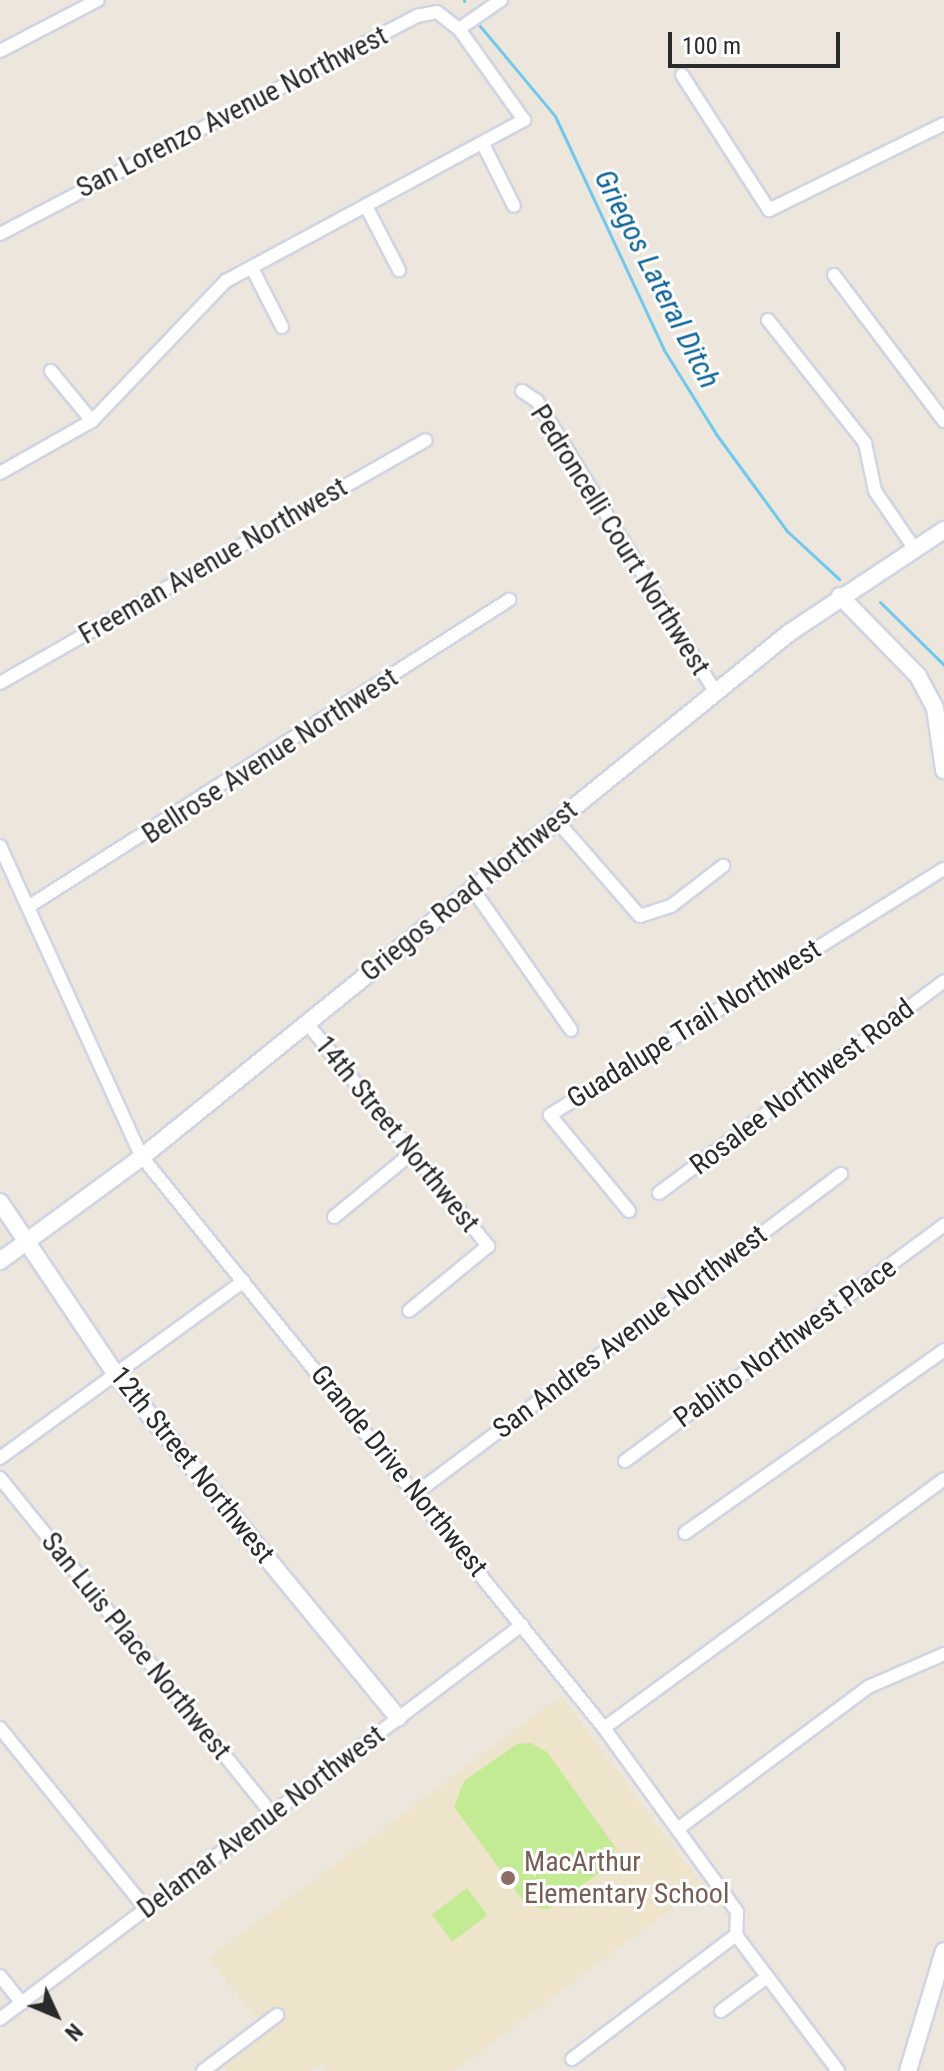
<!DOCTYPE html>
<html>
<head>
<meta charset="utf-8">
<style>
  body { margin:0 }
  #map { position:relative; width:944px; height:2071px; overflow:hidden; background:#ece6dc; font-family:"Roboto Condensed",sans-serif }
  div>[style] { position:absolute }
  .education>* { inset:0; background:#eee4cb }
  .pitch>* { inset:0; background:#c3eb93; transform-origin:0 0 }
  .stream>* { height:3px; margin:-1.5px; padding:0 1.5px; transform-origin:1.5px; border-radius:1.5px; background:#6ec9ef }
  .roads { filter:drop-shadow(2px 0 #d1d4e3) drop-shadow(-2px 0 #d1d4e3) drop-shadow(0 2px #d1d4e3) drop-shadow(0 -2px #d1d4e3) }
  .street>* { height:12px; margin:-6px; padding:0 6px; transform-origin:6px; border-radius:6px; background:#fff }
  .secondary>* { height:16px; margin:-8px; padding:0 8px; transform-origin:8px; border-radius:8px; background:#fff }
  .dots>* { width:22px; height:22px; translate:-50% -50%; box-sizing:border-box; border:4px solid #fff; border-radius:50% }
  span { translate:-50% -50%; white-space:nowrap; text-align:center; line-height:1.15; -webkit-text-stroke:6px #fff; paint-order:stroke }
  .street-label { font-size:28px; color:#2a2a2a }
  .education-label { font-size:28px; color:#785e54 }
  .left { translate:0 -50%; text-align:left }
  .water-label { font-size:30px; color:#0d669b; font-style:italic }
  .north { position:absolute; left:16px; top:1975px; width:80px; height:80px; -webkit-text-stroke:6px #fff; paint-order:stroke; rotate:134deg; font-size:22px; font-weight:700; line-height:32px; text-align:center; color:#2a2a2a }
  .north::after { content:''; display:block; margin:auto; width:28px; height:36px; background:#2a2a2a; clip-path:polygon(50% 0,100% 100%,50% 72%,0 100%) }
  .scale { position:absolute; left:668px; top:32px; width:172px; height:36px; box-sizing:border-box; border:4px solid #2a2a2a; border-top:0; padding-left:10px; font-size:24px; line-height:28px; white-space:nowrap; color:#2a2a2a; -webkit-text-stroke:6px #fff; paint-order:stroke }
</style>
</head>
<body>
<div id="map">
  <div class="education">
    <i style="clip-path:polygon(561px 1696px,702px 1886px,455px 2071px,328px 2071px,322px 2063px,311px 2071px,227px 2071px,223px 2065px,267px 2033px,209px 1958px)"></i>
  </div>
  <div class="pitch">
    <i style="clip-path:polygon(531px 1743px,547px 1752px,615px 1847px,612px 1864px,547px 1910px,524px 1902px,454px 1807px,464px 1781px,517px 1744px)"></i>
    <i style="left:467px;top:1888px;width:34px;height:44px;rotate:53deg"></i>
  </div>
  <div class="stream">
    <i style="left:464px;top:0;width:1px;rotate:90deg"></i>
    <i style="left:480px;top:26px;width:117px;rotate:50.2deg"></i>
    <i style="left:555px;top:116px;width:258px;rotate:65deg"></i>
    <i style="left:664px;top:350px;width:99px;rotate:58.2deg"></i>
    <i style="left:716px;top:434px;width:120px;rotate:53.8deg"></i>
    <i style="left:787px;top:531px;width:71px;rotate:42.7deg"></i>
    <i style="left:880px;top:602px;width:90px;rotate:44.5deg"></i>
  </div>
  <div class="roads">
    <div class="street">
      <i style="left:0;top:51px;width:110px;rotate:-27.5deg"></i>
      <i style="left:682px;top:75px;width:161px;rotate:57.2deg"></i>
      <i style="left:769px;top:210px;width:195px;rotate:-26.2deg"></i>
      <i style="left:483px;top:144px;width:69px;rotate:63.4deg"></i>
      <i style="left:367px;top:208px;width:70px;rotate:62.7deg"></i>
      <i style="left:0;top:234px;width:471px;rotate:-27.6deg"></i>
      <i style="left:417px;top:16px;width:20px;rotate:-11deg"></i>
      <i style="left:437px;top:12px;width:28px;rotate:38deg"></i>
      <i style="left:459px;top:29px;width:51px;rotate:-34.6deg"></i>
      <i style="left:253px;top:270px;width:64px;rotate:63deg"></i>
      <i style="left:834px;top:275px;width:183px;rotate:53deg"></i>
      <i style="left:768px;top:320px;width:157px;rotate:51.7deg"></i>
      <i style="left:865px;top:443px;width:49px;rotate:78.2deg"></i>
      <i style="left:875px;top:491px;width:69px;rotate:55.6deg"></i>
      <i style="left:51px;top:371px;width:65px;rotate:50.6deg"></i>
      <i style="left:522px;top:391px;width:18px;rotate:34deg"></i>
      <i style="left:537px;top:401px;width:340px;rotate:58.5deg"></i>
      <i style="left:0;top:473px;width:106px;rotate:-29.5deg"></i>
      <i style="left:92px;top:421px;width:194px;rotate:-46.3deg"></i>
      <i style="left:226px;top:281px;width:339px;rotate:-28.4deg"></i>
      <i style="left:524px;top:120px;width:112px;rotate:-125.5deg"></i>
      <i style="left:0;top:683px;width:490px;rotate:-29.7deg"></i>
      <i style="left:557px;top:821px;width:126px;rotate:48.9deg"></i>
      <i style="left:640px;top:916px;width:33px;rotate:-18deg"></i>
      <i style="left:671px;top:906px;width:66px;rotate:-37.6deg"></i>
      <i style="left:0;top:846px;width:342px;rotate:65.5deg"></i>
      <i style="left:142px;top:1157px;width:734px;rotate:51.02deg"></i>
      <i style="left:604px;top:1728px;width:227px;rotate:54.1deg"></i>
      <i style="left:737px;top:1912px;width:23px;rotate:92deg"></i>
      <i style="left:736px;top:1935px;width:170px;rotate:53.1deg"></i>
      <i style="left:472px;top:888px;width:173px;rotate:55.1deg"></i>
      <i style="left:28px;top:907px;width:571px;rotate:-32.55deg"></i>
      <i style="left:306px;top:1022px;width:289px;rotate:50.9deg"></i>
      <i style="left:488px;top:1246px;width:102px;rotate:140.6deg"></i>
      <i style="left:659px;top:1193px;width:355px;rotate:-36.6deg"></i>
      <i style="left:629px;top:1211px;width:124px;rotate:-129.5deg"></i>
      <i style="left:550px;top:1115px;width:464px;rotate:-32deg"></i>
      <i style="left:334px;top:1217px;width:101px;rotate:-39.4deg"></i>
      <i style="left:0;top:1458px;width:301px;rotate:-36deg"></i>
      <i style="left:625px;top:1461px;width:397px;rotate:-36.5deg"></i>
      <i style="left:0;top:1478px;width:432px;rotate:51deg"></i>
      <i style="left:419px;top:1491px;width:528px;rotate:-36.91deg"></i>
      <i style="left:685px;top:1533px;width:317px;rotate:-35.2deg"></i>
      <i style="left:0;top:1728px;width:233px;rotate:51.1deg"></i>
      <i style="left:604px;top:1728px;width:421px;rotate:-36.2deg"></i>
      <i style="left:679px;top:1828px;width:236px;rotate:-36.7deg"></i>
      <i style="left:868px;top:1687px;width:83px;rotate:-23.5deg"></i>
      <i style="left:0;top:1976px;width:35px;rotate:51deg"></i>
      <i style="left:721px;top:2011px;width:57px;rotate:-36.5deg"></i>
      <i style="left:0;top:2019px;width:654px;rotate:-37.05deg"></i>
      <i style="left:572px;top:2059px;width:206px;rotate:-37.1deg"></i>
      <i style="left:203px;top:2071px;width:93px;rotate:-37.1deg"></i>
    </div>
    <div class="secondary">
      <i style="left:840px;top:596px;width:112px;rotate:45.7deg"></i>
      <i style="left:918px;top:676px;width:36px;rotate:62deg"></i>
      <i style="left:935px;top:708px;width:63px;rotate:81.7deg"></i>
      <i style="left:0;top:1202px;width:206px;rotate:56.1deg"></i>
      <i style="left:115px;top:1373px;width:446px;rotate:50.6deg"></i>
      <i style="left:0;top:1261px;width:176px;rotate:-36.2deg"></i>
      <i style="left:142px;top:1157px;width:833px;rotate:-39deg"></i>
      <i style="left:789px;top:633px;width:186px;rotate:-33.6deg"></i>
      <i style="left:908px;top:2071px;width:125px;rotate:-73.3deg"></i>
    </div>
  </div>
  <div class="dots">
    <i style="left:508px;top:1878px;background:#8d6e63"></i>
  </div>
  <div class="street-label">
    <span style="left:232px;top:112px;rotate:-27deg">San Lorenzo Avenue Northwest</span>
    <span style="left:620px;top:540px;rotate:58deg">Pedroncelli Court Northwest</span>
    <span style="left:213px;top:561px;rotate:-30deg">Freeman Avenue Northwest</span>
    <span style="left:270px;top:756px;rotate:-33deg">Bellrose Avenue Northwest</span>
    <span style="left:469px;top:891px;rotate:-39deg">Griegos Road Northwest</span>
    <span style="left:694px;top:1024px;rotate:-32deg">Guadalupe Trail Northwest</span>
    <span style="left:802px;top:1087px;rotate:-37deg">Rosalee Northwest Road</span>
    <span style="left:397px;top:1134px;rotate:51deg">14th Street Northwest</span>
    <span style="left:630px;top:1332px;rotate:-37deg">San Andres Avenue Northwest</span>
    <span style="left:785px;top:1343px;rotate:-36deg">Pablito Northwest Place</span>
    <span style="left:192px;top:1465px;rotate:51deg">12th Street Northwest</span>
    <span style="left:399px;top:1471px;rotate:51deg">Grande Drive Northwest</span>
    <span style="left:136px;top:1646px;rotate:51deg">San Luis Place Northwest</span>
    <span style="left:261px;top:1822px;rotate:-37deg">Delamar Avenue Northwest</span>
  </div>
  <div class="education-label">
    <span class="left" style="left:524px;top:1878px">MacArthur<br>Elementary School</span>
  </div>
  <div class="water-label">
    <span style="left:657px;top:279px;rotate:63deg">Griegos Lateral Ditch</span>
  </div>
  <div class="north">N</div>
  <div class="scale">100 m</div>
</div>
</body>
</html>
